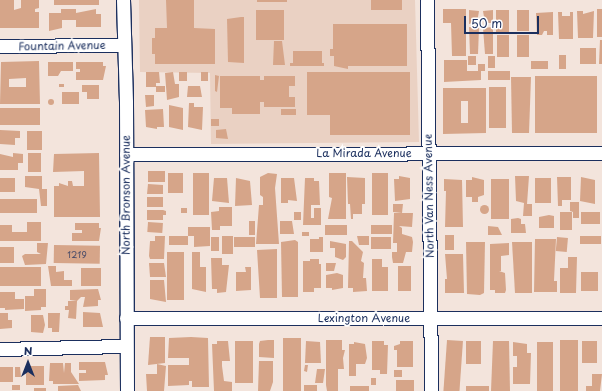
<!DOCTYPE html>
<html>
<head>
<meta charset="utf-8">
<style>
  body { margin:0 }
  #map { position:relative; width:602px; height:391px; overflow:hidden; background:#f3e4dc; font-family:"Playpen Sans",sans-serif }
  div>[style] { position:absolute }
  .built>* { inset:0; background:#ead1c3 }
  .building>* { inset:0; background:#d6a589; transform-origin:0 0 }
  .round { border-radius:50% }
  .roads { filter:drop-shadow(1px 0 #1b2f5e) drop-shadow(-1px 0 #1b2f5e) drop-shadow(0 1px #1b2f5e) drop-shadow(0 -1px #1b2f5e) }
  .minor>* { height:13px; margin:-6.5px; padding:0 6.5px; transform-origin:6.5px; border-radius:6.5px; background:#fff }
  span { translate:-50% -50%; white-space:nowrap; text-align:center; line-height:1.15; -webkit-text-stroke:4px #fff; paint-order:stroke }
  .number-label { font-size:9px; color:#4a4c69 }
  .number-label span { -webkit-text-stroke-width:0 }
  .street-label { font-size:11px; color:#1b2f5e }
  .north { position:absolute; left:8px; top:343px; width:40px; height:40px; -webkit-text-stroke:3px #fff; paint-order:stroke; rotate:0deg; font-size:11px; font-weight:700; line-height:16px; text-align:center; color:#1b2f5e }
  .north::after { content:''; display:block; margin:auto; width:14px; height:18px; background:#1b2f5e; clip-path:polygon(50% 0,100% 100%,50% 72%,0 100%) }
  .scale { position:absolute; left:464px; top:16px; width:75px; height:18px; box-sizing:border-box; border:2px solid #1b2f5e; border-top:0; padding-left:5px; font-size:12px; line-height:14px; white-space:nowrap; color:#1b2f5e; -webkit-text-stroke:3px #fff; paint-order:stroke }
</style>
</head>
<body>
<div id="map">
  <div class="built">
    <i style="clip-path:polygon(139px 0,415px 0,419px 142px,211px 144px,210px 73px,140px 72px)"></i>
  </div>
  <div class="building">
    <i style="clip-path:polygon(0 0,14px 0,14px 10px,21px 8px,21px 0,39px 0,39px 8px,35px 9px,35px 12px,39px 12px,39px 28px,0 28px)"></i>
    <i style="left:54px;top:0;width:45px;height:5px"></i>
    <i style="clip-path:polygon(166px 0,194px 0,194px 28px,215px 29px,215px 64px,155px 64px,155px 54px,152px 54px,152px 38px,155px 38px,155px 28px,167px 28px)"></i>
    <i style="left:257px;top:0;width:30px;height:2px"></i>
    <i style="left:371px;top:0;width:31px;height:10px"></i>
    <i style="clip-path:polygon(61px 9px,76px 9px,76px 13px,96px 9px,96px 14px,101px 14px,101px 27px,76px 27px,76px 20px,62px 20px,62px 28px,49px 31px,49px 13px,61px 13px)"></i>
    <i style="clip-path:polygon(443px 9px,466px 9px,466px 56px,452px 56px,451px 23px,443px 23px)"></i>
    <i style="left:597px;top:9px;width:5px;height:28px"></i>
    <i style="left:256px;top:10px;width:28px;height:30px"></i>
    <i style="clip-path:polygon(469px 10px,479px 11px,477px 23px,469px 24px)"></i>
    <i style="clip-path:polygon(493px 10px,493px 23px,485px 23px,483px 11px)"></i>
    <i style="left:496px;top:10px;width:13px;height:22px"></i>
    <i style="left:517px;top:10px;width:12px;height:21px"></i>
    <i style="clip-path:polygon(577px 11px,583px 11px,583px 14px,594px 11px,593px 38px,578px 38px)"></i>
    <i style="clip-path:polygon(553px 12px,553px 35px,547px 35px,547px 31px,544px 31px,542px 35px,537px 35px,536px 13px)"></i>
    <i style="clip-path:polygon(558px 12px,562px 12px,562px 16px,570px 16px,570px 12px,573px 12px,573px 39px,559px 39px)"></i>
    <i style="clip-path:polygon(241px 17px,244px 17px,244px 63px,228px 62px,227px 19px)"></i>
    <i style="clip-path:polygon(333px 24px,407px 24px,407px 66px,348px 66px,348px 69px,334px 66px,334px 56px,330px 56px,330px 49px,333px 49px)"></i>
    <i style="clip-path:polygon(469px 27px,479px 28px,478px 54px,470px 54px)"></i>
    <i style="clip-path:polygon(493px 27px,493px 54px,485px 54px,483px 28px)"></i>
    <i style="left:497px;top:35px;width:12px;height:22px"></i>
    <i style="left:517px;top:35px;width:12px;height:22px"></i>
    <i style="clip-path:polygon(600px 40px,602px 40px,602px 64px,599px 64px)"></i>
    <i style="clip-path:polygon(274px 41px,282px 41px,285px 65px,273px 65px)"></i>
    <i style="left:580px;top:48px;width:16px;height:16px"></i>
    <i style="clip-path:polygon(293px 51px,322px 51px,322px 63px,324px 63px,324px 66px,290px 66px,290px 63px,293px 63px)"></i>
    <i style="left:559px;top:55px;width:7px;height:14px"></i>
    <i style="left:476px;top:56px;width:9px;height:8px;rotate:90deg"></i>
    <i style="left:488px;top:56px;width:7px;height:12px"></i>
    <i style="clip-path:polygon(444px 60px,467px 60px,467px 71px,478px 71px,478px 64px,485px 64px,485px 71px,481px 71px,481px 80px,444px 82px)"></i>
    <i style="clip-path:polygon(evenodd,39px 61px,40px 104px,0 104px,1px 62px,39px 61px,26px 78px,26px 87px,9px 87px,9px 79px,26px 78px)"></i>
    <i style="left:531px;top:61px;width:17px;height:8px"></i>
    <i style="clip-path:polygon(48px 62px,73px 62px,73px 71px,61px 71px,58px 76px,48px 76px)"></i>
    <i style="clip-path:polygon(76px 62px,103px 62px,103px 66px,106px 66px,103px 80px,76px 80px,76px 72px,80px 72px,80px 69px,76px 69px)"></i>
    <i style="left:488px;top:71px;width:22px;height:9px"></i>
    <i style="clip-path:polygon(146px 72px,159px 72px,160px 83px,156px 83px,156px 87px,146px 87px)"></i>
    <i style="clip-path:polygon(173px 72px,175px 84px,179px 84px,179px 97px,167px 100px,165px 73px)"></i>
    <i style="left:179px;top:72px;width:8px;height:9px"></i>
    <i style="left:201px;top:72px;width:7px;height:9px"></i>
    <i style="clip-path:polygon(307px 72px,410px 72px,410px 135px,330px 135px,330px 115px,307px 115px)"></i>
    <i style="clip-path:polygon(215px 75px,219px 76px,217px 92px,215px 91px)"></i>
    <i style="clip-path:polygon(220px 76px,260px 76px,260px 80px,264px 80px,264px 76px,295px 76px,295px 86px,289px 86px,289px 97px,295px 97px,295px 107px,264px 107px,264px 102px,260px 102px,260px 114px,232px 114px,232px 108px,220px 108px)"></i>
    <i style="left:535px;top:76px;width:62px;height:57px"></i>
    <i style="clip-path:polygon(511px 77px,531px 77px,529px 133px,512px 133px)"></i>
    <i style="left:59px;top:84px;width:5px;height:3px"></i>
    <i style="clip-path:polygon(82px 85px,99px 85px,99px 99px,87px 99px,87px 92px,82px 92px)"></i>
    <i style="left:156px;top:86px;width:9px;height:6px"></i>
    <i style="clip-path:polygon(188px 86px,200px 86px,202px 97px,187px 97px)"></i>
    <i style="left:506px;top:87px;width:41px;height:17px;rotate:90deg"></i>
    <i style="clip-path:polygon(evenodd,443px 88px,486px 88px,486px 133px,443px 134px,443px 88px,461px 101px,468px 101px,468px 123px,461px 123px,461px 101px)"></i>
    <i style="left:62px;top:92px;width:17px;height:12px"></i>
    <i style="clip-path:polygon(145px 95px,154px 95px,154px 106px,146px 107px)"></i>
    <i class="round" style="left:48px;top:99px;width:6px;height:6px"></i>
    <i style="clip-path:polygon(189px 103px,194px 103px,194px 107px,203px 107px,202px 130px,188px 127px)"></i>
    <i style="clip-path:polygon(169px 105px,183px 108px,183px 130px,169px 127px)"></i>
    <i style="left:0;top:108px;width:40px;height:17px"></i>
    <i style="clip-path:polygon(163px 109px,164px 127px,157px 127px,157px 129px,146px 127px,145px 110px)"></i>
    <i style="left:281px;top:109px;width:15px;height:6px"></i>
    <i style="left:211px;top:119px;width:8px;height:7px"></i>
    <i style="clip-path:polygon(226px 129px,228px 139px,216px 138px,216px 130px)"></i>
    <i style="clip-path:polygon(0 130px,20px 131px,20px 138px,15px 138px,15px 145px,0 144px)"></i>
    <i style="left:27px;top:131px;width:15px;height:19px"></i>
    <i style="clip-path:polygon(13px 153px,23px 154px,23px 163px,18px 163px,18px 170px,0 170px,0 154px,13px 157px)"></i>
    <i style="left:41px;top:153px;width:19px;height:13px;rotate:90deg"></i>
    <i style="clip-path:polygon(99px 153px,100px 217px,54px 217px,54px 186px,59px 186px,59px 183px,68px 186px,68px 181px,72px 181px,73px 186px,84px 186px,84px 171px,53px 172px,54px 154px)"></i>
    <i style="left:165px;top:171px;width:11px;height:17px;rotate:90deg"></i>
    <i style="left:168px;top:173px;width:15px;height:20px"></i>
    <i style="left:193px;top:173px;width:16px;height:42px"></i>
    <i style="clip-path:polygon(268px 173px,277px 174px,275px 188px,279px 244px,256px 244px,259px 205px,263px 205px,263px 197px,260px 195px,260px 177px)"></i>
    <i style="clip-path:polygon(329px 173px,346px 173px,346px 219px,328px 219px,332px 198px,329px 197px)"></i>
    <i style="left:372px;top:173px;width:16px;height:42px"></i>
    <i style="clip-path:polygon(25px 176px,42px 176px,42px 189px,47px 189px,47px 206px,41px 206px,39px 189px,25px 187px)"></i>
    <i style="clip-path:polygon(399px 176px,410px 178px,410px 199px,395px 201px,394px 179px,399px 179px)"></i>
    <i style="clip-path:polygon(515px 176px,529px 176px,527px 204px,532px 204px,532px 216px,523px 216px,524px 203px,516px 201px)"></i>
    <i style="clip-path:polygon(347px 177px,365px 178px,365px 204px,362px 204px,362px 214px,353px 214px,353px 219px,351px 219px,350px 204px,348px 204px)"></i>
    <i style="clip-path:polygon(472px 177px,484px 180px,484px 195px,478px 197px,478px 202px,472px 202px,472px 197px,466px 197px,466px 180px,472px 180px)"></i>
    <i style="clip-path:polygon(557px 177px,571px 177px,571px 200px,562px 200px,562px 206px,558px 206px)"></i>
    <i style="clip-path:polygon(581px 177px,595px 180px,595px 204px,580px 201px)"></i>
    <i style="left:0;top:178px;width:15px;height:14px"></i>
    <i style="clip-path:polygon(214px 178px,227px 178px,229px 203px,212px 201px)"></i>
    <i style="clip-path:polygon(236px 178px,250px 181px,252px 205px,235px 206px)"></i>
    <i style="clip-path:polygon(281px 178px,294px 178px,297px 201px,288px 200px,288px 203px,281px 203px)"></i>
    <i style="clip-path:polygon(305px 178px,314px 178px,314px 181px,319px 181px,320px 205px,311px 205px,311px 218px,314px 218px,314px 208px,321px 208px,321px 225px,303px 225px)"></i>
    <i style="left:535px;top:178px;width:16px;height:25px"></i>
    <i style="clip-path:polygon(444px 179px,462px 180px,463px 227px,445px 227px,446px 191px,444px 191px)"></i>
    <i style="left:491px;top:179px;width:18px;height:40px"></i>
    <i style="clip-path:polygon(148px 184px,163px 185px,163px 194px,147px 194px)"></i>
    <i style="left:147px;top:197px;width:16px;height:10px"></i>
    <i style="left:0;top:199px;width:37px;height:14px"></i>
    <i style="clip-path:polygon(570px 202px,579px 202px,579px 218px,573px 218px,573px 212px,570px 211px)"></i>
    <i style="clip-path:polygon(393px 204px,403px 204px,402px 213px,393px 212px)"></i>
    <i class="round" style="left:479.5px;top:204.5px;width:9px;height:9px"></i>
    <i style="clip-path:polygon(219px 207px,232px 207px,232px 226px,220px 226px,220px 230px,212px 230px,211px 212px,219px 211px)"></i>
    <i style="left:181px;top:208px;width:6px;height:5px"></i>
    <i style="clip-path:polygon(147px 210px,163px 210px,166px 211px,166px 215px,163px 215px,163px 220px,147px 220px)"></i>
    <i style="left:294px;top:212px;width:7px;height:8px"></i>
    <i style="left:560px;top:212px;width:12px;height:18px"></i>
    <i style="left:581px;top:212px;width:19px;height:12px"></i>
    <i style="clip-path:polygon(394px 213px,413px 213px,412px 227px,399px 226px,402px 228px,402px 234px,412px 237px,413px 242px,412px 252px,406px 252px,403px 263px,393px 263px,392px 257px,392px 252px,397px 252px,397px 243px,393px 243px)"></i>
    <i style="clip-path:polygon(549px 215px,554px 216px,554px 228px,539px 228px,539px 217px)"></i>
    <i style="clip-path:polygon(518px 218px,521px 219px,521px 224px,525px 224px,526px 233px,511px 233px,511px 219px)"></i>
    <i style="left:255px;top:221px;width:14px;height:6px;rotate:90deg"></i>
    <i style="clip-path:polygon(280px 221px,292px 221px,294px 234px,280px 234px)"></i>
    <i style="clip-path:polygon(27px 222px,41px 222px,41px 241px,0 241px,0 225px,12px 225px,12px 232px,27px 232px)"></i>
    <i style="left:148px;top:222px;width:15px;height:10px;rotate:4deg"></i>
    <i style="clip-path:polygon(75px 223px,99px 223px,99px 228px,101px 228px,99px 241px,72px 241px,72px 233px,82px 233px,82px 230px,75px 230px)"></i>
    <i style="left:325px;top:225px;width:22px;height:10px"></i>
    <i style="left:371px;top:225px;width:21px;height:9px"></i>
    <i style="clip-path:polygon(488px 226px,498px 227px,502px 235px,488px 235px)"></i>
    <i style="clip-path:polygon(188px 227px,210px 227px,210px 246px,194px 247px,194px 236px,188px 236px)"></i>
    <i style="left:302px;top:232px;width:7px;height:4px"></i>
    <i style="left:445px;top:235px;width:9px;height:15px"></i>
    <i style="clip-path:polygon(155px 236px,165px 236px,164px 259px,150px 259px,149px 256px,150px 241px,155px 241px)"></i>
    <i style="left:169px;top:236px;width:19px;height:9px"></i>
    <i style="left:222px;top:236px;width:11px;height:18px"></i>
    <i style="clip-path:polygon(357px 236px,369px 236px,369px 245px,359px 245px)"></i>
    <i style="left:580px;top:236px;width:21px;height:8px"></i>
    <i style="left:211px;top:237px;width:8px;height:14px"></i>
    <i style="left:234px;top:237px;width:21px;height:10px"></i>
    <i style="clip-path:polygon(319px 237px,323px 237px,323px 252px,310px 252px,310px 239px,319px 239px)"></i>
    <i style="left:391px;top:237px;width:12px;height:20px;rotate:90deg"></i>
    <i style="left:557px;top:237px;width:11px;height:14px;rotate:5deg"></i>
    <i style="clip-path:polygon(535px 239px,556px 239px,554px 281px,557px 281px,557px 292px,534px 292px)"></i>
    <i style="clip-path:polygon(295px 240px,298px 242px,298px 297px,282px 297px,281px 242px)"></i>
    <i style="clip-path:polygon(330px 241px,346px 244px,346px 257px,343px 260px,335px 257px,335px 248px,330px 248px)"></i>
    <i style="clip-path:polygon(349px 241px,352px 241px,363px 252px,361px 261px,364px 263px,363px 278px,366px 278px,367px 291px,353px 292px,353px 288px,348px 288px)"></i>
    <i style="clip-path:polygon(466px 242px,485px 242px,484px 293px,480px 295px,467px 294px)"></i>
    <i style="clip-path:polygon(512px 242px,532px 242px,532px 293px,515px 293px)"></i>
    <i style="clip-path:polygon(37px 243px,48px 243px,46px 264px,25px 265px,22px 256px,25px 254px,41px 254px,37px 252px)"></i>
    <i style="clip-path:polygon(509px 243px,509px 255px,501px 256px,501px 271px,499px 271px,505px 273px,506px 290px,505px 293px,495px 293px,495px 290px,490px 290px,490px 244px)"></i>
    <i style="left:54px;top:245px;width:46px;height:18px;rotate:1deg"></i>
    <i style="left:14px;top:247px;width:16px;height:14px;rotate:90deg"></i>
    <i style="clip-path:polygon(277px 249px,277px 298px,260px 298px,257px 250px)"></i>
    <i style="left:184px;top:252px;width:48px;height:17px;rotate:90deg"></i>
    <i style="clip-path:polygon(192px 252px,200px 252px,200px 267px,206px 267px,206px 292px,192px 289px)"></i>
    <i style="clip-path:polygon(445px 254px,463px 254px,464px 293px,445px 293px,445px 279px,447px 279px)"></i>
    <i style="clip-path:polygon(568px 257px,577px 257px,576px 293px,560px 293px,560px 268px,568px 268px)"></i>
    <i style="clip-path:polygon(211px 258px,222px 258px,222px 265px,229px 265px,226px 292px,217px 293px,217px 289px,212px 289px)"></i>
    <i style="clip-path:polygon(310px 259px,319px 259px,319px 264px,321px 264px,321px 288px,314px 288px,314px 292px,303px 292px,303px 261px,310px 261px)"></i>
    <i style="clip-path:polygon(372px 259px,382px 259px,382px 267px,388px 267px,388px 291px,372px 291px)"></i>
    <i style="clip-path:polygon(149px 263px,164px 263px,166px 277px,150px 277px)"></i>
    <i style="clip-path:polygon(326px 263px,336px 263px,334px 271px,326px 271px)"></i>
    <i style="clip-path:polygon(48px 266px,56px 266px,56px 272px,64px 271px,64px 280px,72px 280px,72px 286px,51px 286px)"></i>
    <i style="left:398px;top:266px;width:13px;height:25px"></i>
    <i style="left:41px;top:267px;width:19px;height:41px;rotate:90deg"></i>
    <i style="clip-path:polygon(245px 267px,251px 267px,251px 290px,236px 291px,236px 272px,246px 272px)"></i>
    <i style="left:81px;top:268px;width:20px;height:18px"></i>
    <i style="left:581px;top:272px;width:17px;height:19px"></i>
    <i style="clip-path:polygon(337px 273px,343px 275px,343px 288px,332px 290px,332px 288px,326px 288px,326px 275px)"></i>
    <i style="clip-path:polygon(150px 280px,164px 280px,166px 302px,150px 299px)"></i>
    <i style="clip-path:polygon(34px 289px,46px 289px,46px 307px,41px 307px,41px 310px,25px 311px,25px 296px,34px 296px)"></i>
    <i style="clip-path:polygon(98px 289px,101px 300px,98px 300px,98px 306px,83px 307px,85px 297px,81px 297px,77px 301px,76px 319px,68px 318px,69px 310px,65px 310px,65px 306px,68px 306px,68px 301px,77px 301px,70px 300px,70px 290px)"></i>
    <i style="clip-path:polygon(0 292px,15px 292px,15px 299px,24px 299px,24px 309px,5px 310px,5px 308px,0 308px)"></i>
    <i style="clip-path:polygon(83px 312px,100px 313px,103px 327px,83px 327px)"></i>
    <i style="clip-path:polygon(0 313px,8px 313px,8px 320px,12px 320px,12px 328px,0 329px)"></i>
    <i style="clip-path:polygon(48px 313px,60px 313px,59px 332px,52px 332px,52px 328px,48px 328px)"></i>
    <i style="clip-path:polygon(31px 315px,43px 315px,45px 325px,43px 333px,31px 332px)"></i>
    <i style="clip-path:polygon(150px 337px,165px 337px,165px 363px,148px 365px)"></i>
    <i style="clip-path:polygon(191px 337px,208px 338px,209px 387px,192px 387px,192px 381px,189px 381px,189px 385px,168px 386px,168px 365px,189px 365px,189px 358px,168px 358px,169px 338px)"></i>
    <i style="left:283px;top:338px;width:18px;height:53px"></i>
    <i style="clip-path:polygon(268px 340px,274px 340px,274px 358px,259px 357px,259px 344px,260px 341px)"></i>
    <i style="clip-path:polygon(326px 340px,342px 340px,342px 350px,345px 350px,343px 358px,344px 369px,338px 369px,338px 391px,327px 391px,326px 385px)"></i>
    <i style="left:447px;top:340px;width:16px;height:51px;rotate:4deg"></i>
    <i style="left:560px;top:340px;width:18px;height:51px"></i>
    <i style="clip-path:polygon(217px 341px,228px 341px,230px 361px,222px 361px,222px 366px,224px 381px,232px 382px,232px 391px,214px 391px,212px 344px,217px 344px)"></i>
    <i style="left:235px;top:341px;width:18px;height:42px"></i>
    <i style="clip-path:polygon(306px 341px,320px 342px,321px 363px,305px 363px)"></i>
    <i style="clip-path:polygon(372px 341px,384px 341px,384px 345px,388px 345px,387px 374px,380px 374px,380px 370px,372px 370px)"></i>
    <i style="clip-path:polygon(400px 341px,413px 341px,413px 367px,397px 367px,397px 350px,394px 350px,394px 346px,400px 344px)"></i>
    <i style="left:466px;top:341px;width:15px;height:23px"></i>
    <i style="clip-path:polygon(493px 341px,509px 341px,510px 391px,491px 391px)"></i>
    <i style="left:582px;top:341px;width:15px;height:22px"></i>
    <i style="clip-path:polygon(354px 342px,365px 344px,367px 358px,365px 364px,356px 364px,356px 376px,349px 376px,349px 344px,354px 344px)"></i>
    <i style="clip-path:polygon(513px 342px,527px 344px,527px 353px,531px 353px,530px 384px,513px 384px,513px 367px,517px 367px,517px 356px,513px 356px)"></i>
    <i style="left:537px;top:342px;width:16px;height:49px"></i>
    <i style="clip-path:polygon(259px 361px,273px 361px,273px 382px,270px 391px,258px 391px)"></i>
    <i style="clip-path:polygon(79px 362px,105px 362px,108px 375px,105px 375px,105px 380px,79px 381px,79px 373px,86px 373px,86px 370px,79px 370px)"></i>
    <i style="clip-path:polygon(50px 363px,63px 363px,64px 373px,65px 363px,71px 363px,71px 372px,79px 384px,53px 384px,53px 381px,49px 381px)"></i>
    <i style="clip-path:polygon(157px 364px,166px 366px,164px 391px,147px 391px,146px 374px,157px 374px)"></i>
    <i style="clip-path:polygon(305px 365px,308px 365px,307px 372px,304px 371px)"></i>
    <i style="left:26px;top:366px;width:18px;height:19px"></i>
    <i style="left:0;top:367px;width:13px;height:15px"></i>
    <i style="clip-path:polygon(15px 367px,20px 367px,21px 377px,15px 377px)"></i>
    <i style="clip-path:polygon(317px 369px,325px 369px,323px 383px,315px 383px)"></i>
    <i style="left:394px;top:370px;width:8px;height:7px"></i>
    <i style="clip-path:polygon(592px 374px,602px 374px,600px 391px,586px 391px,586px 386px,592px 386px)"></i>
    <i style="left:371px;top:378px;width:5px;height:7px"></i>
    <i style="left:396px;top:380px;width:18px;height:11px"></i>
    <i style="left:12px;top:385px;width:8px;height:5px"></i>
    <i style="clip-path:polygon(78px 385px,81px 391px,58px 391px,58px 386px)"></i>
    <i style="left:304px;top:385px;width:13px;height:6px"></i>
    <i style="left:350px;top:386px;width:19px;height:5px"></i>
    <i style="left:466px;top:386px;width:23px;height:5px"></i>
    <i style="left:34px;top:388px;width:12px;height:3px"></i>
  </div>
  <div class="roads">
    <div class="minor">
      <i style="left:123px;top:0;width:102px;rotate:88.3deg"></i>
      <i style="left:126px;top:102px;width:289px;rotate:89.8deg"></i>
      <i style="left:427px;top:0;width:391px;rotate:89.4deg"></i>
      <i style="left:0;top:46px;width:123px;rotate:-0.5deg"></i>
      <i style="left:126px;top:154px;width:476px;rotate:-0.1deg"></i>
      <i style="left:126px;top:318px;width:476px"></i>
      <i style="left:0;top:349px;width:126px;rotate:-1.4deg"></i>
    </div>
  </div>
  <div class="number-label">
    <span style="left:77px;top:254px">1219</span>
  </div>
  <div class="street-label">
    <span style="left:62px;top:46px;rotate:-1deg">Fountain Avenue</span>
    <span style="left:364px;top:153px">La Mirada Avenue</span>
    <span style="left:126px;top:195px;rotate:-90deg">North Bronson Avenue</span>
    <span style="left:429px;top:196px;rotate:-91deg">North Van Ness Avenue</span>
    <span style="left:364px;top:318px">Lexington Avenue</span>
  </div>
  <div class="north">N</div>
  <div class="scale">50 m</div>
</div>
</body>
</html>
